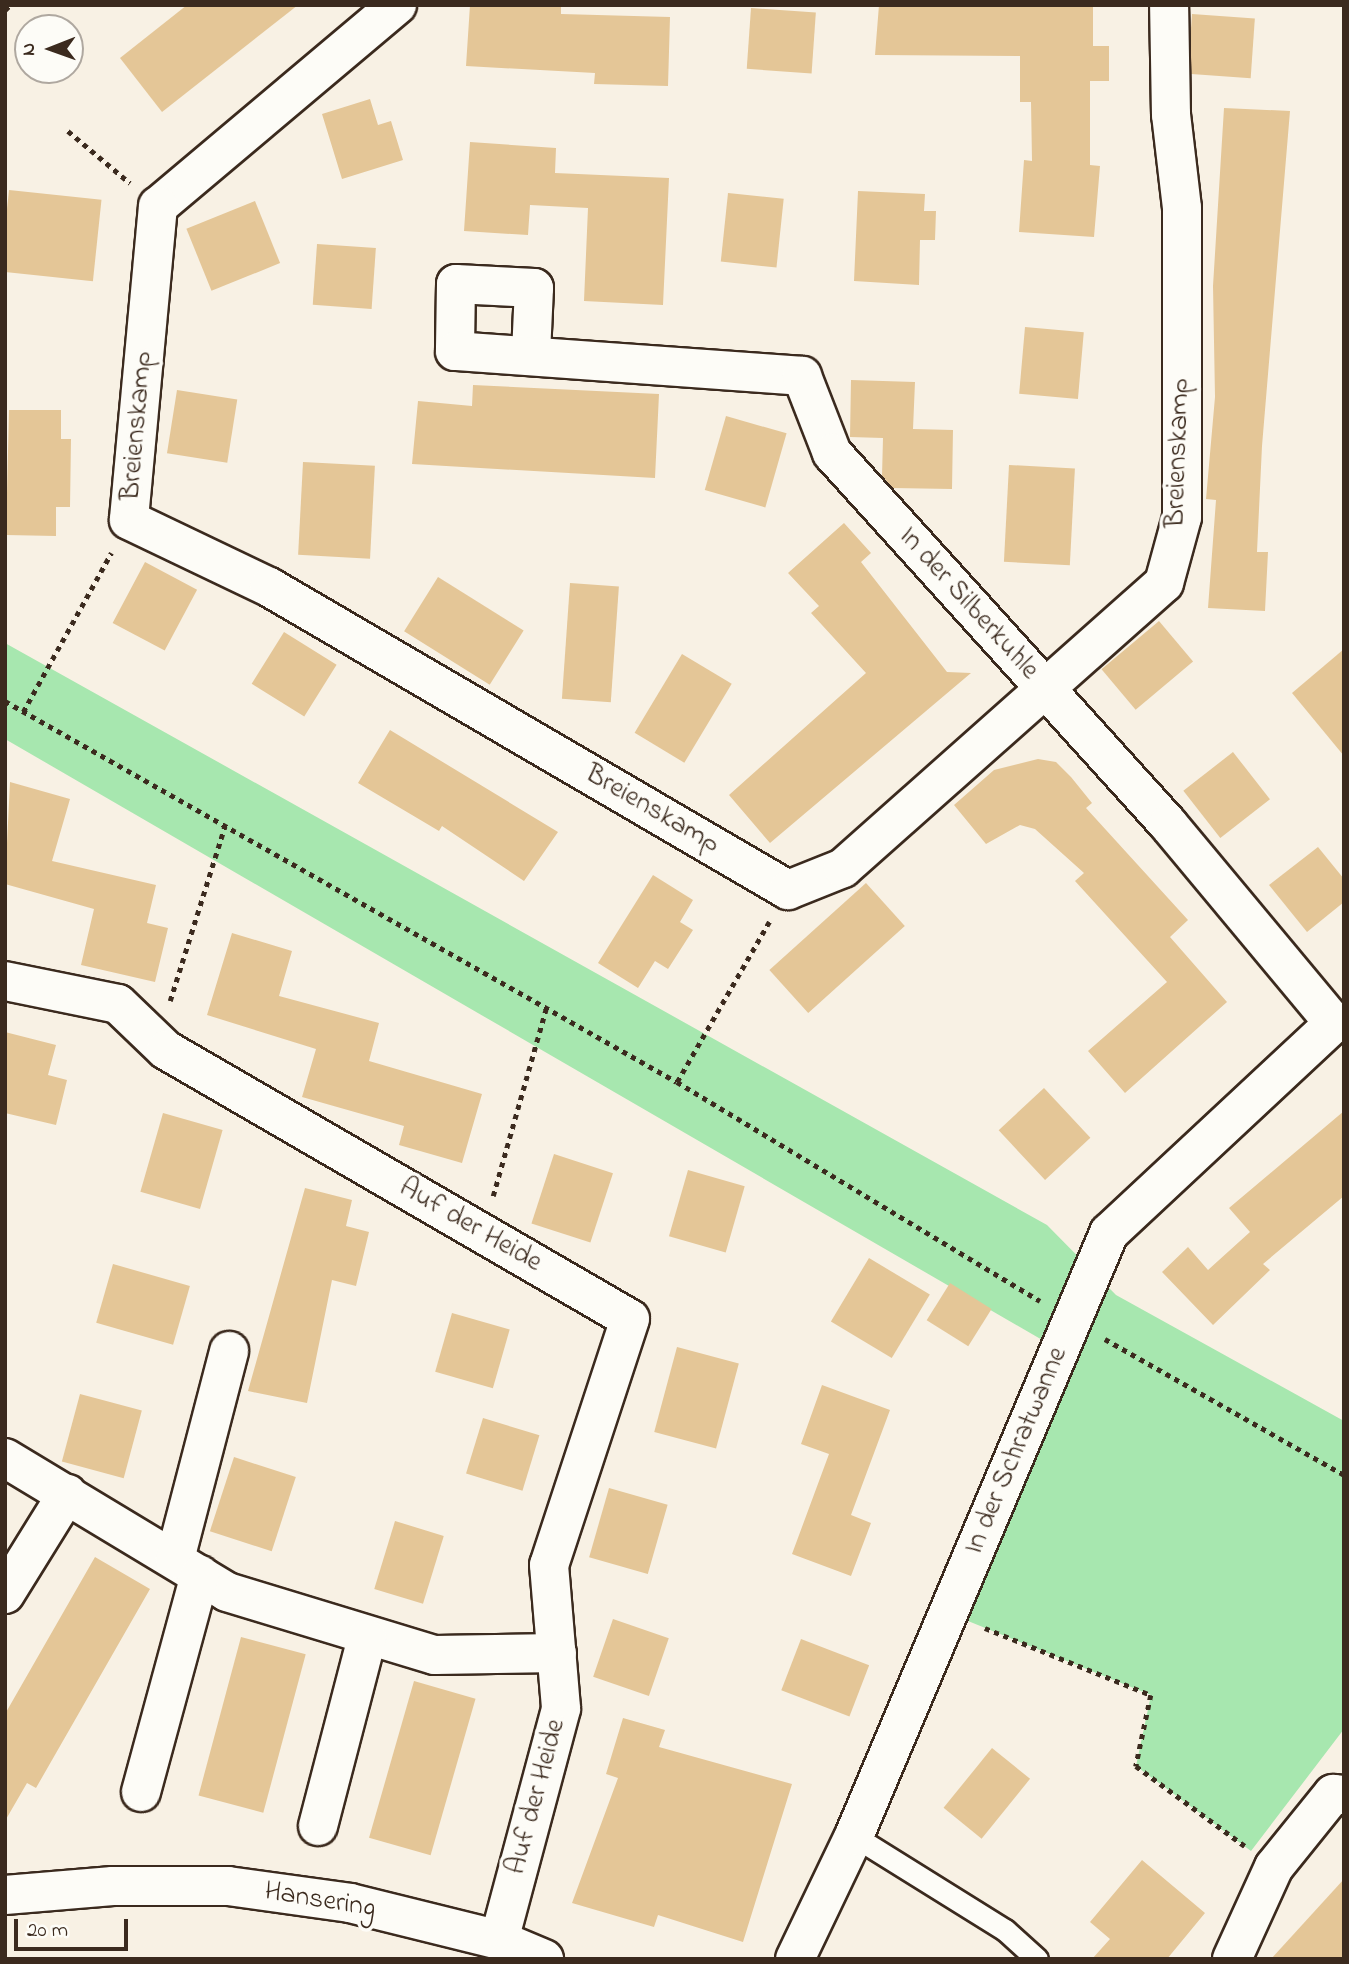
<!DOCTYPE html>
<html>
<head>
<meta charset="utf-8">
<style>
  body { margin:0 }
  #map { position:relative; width:1349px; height:1964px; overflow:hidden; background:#f8f1e4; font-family:"Indie Flower",sans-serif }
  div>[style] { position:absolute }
  .green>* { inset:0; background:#a7e7af }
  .building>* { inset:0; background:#e4c697; transform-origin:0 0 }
  .path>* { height:4.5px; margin-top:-2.25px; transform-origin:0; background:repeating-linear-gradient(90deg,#3b2a1e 0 5px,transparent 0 10px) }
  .roads { filter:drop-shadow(2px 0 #3b2a1e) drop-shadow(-2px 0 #3b2a1e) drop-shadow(0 2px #3b2a1e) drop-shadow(0 -2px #3b2a1e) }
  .lane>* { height:21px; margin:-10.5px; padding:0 10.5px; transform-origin:10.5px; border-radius:10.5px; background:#fdfcf7 }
  .street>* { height:38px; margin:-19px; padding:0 19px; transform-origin:19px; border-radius:19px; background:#fdfcf7 }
  .secondary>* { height:38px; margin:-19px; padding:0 19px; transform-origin:19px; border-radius:19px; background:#fdfcf7 }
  span { translate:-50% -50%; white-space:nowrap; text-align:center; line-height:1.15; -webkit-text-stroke:7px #fdfcf7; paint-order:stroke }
  .street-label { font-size:28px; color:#3b2a1e }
  .frame { position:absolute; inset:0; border:7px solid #3b2a1e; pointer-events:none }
  .north { position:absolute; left:14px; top:14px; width:70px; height:70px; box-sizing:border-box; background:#fdfcf7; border:2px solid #afa8a0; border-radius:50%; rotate:269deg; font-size:19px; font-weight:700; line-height:28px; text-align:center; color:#3b2a1e }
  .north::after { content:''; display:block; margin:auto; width:24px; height:32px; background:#3b2a1e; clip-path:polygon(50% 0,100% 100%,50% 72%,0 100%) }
  .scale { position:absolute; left:14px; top:1919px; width:114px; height:32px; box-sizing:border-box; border:4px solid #3b2a1e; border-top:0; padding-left:9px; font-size:21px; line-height:24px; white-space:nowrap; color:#3b2a1e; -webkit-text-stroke:5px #fdfcf7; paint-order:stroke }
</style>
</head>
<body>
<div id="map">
  <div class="green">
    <i style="clip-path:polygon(5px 643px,1047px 1225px,1116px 1295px,1344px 1421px,1344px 1729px,1251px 1851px,1136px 1766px,1151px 1695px,968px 1621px,1075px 1359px,5px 739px)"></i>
  </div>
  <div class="building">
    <i style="clip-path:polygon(187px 5px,298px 5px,162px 112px,120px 58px)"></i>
    <i style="clip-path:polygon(470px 5px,561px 5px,561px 14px,670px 17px,668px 86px,594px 84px,595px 73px,466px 66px)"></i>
    <i style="clip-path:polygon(879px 5px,1093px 6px,1093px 46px,1109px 46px,1109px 81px,1090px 81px,1090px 165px,1100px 166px,1094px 237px,1019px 232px,1024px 160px,1032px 161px,1031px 102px,1020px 102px,1020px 56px,875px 55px)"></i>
    <i style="left:751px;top:8px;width:65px;height:61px;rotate:4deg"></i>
    <i style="left:1192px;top:14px;width:63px;height:60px;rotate:4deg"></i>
    <i style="clip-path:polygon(370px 99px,378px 125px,391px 121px,403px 160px,342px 179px,322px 114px)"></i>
    <i style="clip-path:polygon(1224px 108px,1290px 111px,1262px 446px,1257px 552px,1268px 552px,1265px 611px,1208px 608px,1216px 500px,1206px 499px,1215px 397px,1213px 286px)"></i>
    <i style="clip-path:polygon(470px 142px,556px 148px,555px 173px,669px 178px,663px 305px,584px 301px,588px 208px,530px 205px,528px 235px,464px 231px)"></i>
    <i style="left:9px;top:190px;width:93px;height:82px;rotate:6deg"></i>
    <i style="clip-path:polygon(858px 191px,925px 194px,924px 211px,936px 211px,935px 240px,920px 240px,919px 285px,854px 281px)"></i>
    <i style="left:728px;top:193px;width:56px;height:69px;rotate:6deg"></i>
    <i style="left:255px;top:201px;width:67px;height:74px;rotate:68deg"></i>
    <i style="left:317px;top:244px;width:59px;height:61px;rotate:4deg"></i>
    <i style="left:1025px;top:327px;width:59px;height:67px;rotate:5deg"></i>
    <i style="clip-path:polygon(851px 380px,915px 382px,913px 429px,953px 430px,952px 489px,893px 488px,882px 476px,883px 438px,850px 437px)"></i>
    <i style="clip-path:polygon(473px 385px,659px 394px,655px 478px,412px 464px,418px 401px,472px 406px)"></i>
    <i style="left:177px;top:390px;width:61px;height:64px;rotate:9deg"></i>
    <i style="clip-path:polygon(9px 410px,61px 410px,61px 439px,71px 439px,70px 507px,56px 507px,56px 536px,6px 535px)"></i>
    <i style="left:726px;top:416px;width:63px;height:77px;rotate:16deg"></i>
    <i style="left:303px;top:462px;width:72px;height:93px;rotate:3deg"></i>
    <i style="left:1009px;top:465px;width:66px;height:97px;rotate:3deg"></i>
    <i style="clip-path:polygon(844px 523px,871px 553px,861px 562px,947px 672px,971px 673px,770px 843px,729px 795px,866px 673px,811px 613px,819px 606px,788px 573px)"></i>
    <i style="left:145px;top:562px;width:59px;height:69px;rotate:28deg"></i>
    <i style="left:438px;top:577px;width:101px;height:64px;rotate:32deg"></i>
    <i style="left:570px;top:583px;width:49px;height:116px;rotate:4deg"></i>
    <i style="left:1159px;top:621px;width:53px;height:75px;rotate:50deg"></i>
    <i style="left:284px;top:632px;width:62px;height:61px;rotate:32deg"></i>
    <i style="clip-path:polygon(1344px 649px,1344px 756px,1292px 693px)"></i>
    <i style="left:682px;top:654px;width:58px;height:92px;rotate:31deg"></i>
    <i style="clip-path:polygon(390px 730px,558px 832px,524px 881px,442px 826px,439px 831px,358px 783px)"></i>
    <i style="left:1233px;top:752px;width:60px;height:63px;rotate:52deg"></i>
    <i style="clip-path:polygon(1038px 759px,1056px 762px,1071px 777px,1092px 803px,1086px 808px,1188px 920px,1170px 937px,1227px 1002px,1125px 1093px,1088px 1051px,1167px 982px,1075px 881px,1084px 873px,1035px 829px,1020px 825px,986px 844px,954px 805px,994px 770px)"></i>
    <i style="clip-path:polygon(10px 782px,70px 799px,52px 861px,156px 885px,147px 923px,168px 928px,155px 982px,81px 965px,94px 909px,5px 884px)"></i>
    <i style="clip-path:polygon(1318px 847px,1344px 879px,1344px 902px,1307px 932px,1269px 885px)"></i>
    <i style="clip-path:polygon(653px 875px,693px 900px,680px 922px,693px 930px,668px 969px,655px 961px,638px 988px,598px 963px)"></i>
    <i style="left:866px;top:883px;width:58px;height:130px;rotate:48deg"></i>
    <i style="clip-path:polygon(232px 933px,292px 951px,279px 996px,379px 1023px,369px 1061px,482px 1094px,462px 1163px,399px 1145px,404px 1126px,302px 1097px,316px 1049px,207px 1015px)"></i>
    <i style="clip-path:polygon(5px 1032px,56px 1045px,48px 1075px,67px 1080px,56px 1125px,5px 1113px)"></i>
    <i style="left:1044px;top:1088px;width:68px;height:62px;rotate:47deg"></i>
    <i style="clip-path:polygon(1344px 1111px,1344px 1196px,1263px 1264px,1270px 1270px,1213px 1325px,1162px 1272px,1188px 1247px,1208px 1270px,1250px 1232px,1229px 1208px)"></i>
    <i style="left:163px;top:1113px;width:62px;height:82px;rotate:16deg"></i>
    <i style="left:554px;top:1154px;width:62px;height:73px;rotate:18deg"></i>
    <i style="left:688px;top:1170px;width:59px;height:69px;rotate:16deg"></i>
    <i style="clip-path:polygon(305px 1188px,352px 1200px,346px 1226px,369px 1232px,356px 1286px,332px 1280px,307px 1403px,248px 1391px)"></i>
    <i style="left:869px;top:1258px;width:71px;height:74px;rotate:31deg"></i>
    <i style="left:113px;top:1264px;width:80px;height:61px;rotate:16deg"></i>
    <i style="left:950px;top:1283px;width:49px;height:44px;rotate:32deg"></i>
    <i style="left:452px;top:1313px;width:60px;height:61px;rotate:16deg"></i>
    <i style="left:677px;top:1347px;width:64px;height:88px;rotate:15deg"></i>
    <i style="clip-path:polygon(822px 1385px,890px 1410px,851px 1515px,871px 1523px,851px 1576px,792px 1554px,829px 1454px,801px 1444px)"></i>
    <i style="left:80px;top:1394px;width:64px;height:70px;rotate:15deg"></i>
    <i style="left:483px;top:1418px;width:59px;height:58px;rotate:17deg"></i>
    <i style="left:234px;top:1457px;width:65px;height:78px;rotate:18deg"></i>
    <i style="left:609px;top:1488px;width:61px;height:72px;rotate:16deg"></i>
    <i style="left:395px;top:1521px;width:51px;height:71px;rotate:17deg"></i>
    <i style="clip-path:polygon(95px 1557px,150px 1589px,36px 1788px,27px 1783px,5px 1821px,5px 1714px)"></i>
    <i style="left:613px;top:1619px;width:59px;height:61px;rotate:19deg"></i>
    <i style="left:241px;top:1637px;width:67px;height:164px;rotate:15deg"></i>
    <i style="left:801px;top:1639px;width:73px;height:55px;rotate:21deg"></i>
    <i style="left:414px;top:1681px;width:64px;height:163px;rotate:16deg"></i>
    <i style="clip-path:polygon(623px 1718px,665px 1730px,659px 1747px,792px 1784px,743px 1942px,658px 1915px,654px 1927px,572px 1903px,618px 1778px,606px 1774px)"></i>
    <i style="left:992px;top:1748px;width:49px;height:77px;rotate:39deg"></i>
    <i style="clip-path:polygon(1142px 1860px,1205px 1913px,1167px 1959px,1092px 1959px,1110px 1939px,1090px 1922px)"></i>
    <i style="clip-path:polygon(1344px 1879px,1344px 1959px,1271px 1959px)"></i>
  </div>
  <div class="path">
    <i style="left:5px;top:10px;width:7px;rotate:-45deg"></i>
    <i style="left:68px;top:131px;width:81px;rotate:40deg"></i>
    <i style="left:5px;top:701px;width:772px;rotate:29.55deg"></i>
    <i style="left:677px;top:1082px;width:424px;rotate:31.1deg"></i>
    <i style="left:23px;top:712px;width:182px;rotate:-61deg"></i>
    <i style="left:170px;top:1001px;width:183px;rotate:-72.6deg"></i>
    <i style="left:677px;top:1082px;width:185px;rotate:-60.1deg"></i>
    <i style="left:493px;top:1196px;width:194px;rotate:-74.2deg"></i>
    <i style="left:1105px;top:1339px;width:275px;rotate:29.6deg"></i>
    <i style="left:985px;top:1628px;width:179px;rotate:22deg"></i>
    <i style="left:1151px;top:1695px;width:73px;rotate:101.9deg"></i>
    <i style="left:1136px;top:1766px;width:135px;rotate:36.3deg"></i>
  </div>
  <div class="roads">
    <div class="lane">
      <i style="left:854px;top:1836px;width:178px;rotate:31.9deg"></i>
      <i style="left:1005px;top:1930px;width:43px;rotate:42.2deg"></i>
    </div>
    <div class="street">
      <i style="left:397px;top:5px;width:312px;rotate:139.9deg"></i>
      <i style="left:158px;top:206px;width:315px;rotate:95.3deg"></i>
      <i style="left:129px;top:520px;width:155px;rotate:25.6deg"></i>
      <i style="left:269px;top:587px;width:601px;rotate:30.28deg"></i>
      <i style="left:788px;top:890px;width:59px;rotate:-21.8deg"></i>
      <i style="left:843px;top:868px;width:429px;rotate:-41.6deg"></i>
      <i style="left:1164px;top:583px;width:68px;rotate:-74.7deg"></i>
      <i style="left:1182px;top:517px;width:309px;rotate:-90deg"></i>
      <i style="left:1182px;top:208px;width:94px;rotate:-96.7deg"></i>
      <i style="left:1171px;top:115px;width:110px;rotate:-91deg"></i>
      <i style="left:531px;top:354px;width:66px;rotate:-87.4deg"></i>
      <i style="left:534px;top:288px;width:78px;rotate:-177.1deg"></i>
      <i style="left:456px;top:284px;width:67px;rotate:90.9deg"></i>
      <i style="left:455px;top:351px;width:348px;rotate:4.1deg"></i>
      <i style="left:802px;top:376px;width:83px;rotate:68.7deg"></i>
      <i style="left:832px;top:453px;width:501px;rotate:47.83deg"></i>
      <i style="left:1168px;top:824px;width:259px;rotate:50.2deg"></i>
      <i style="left:5px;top:981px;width:115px;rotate:11.5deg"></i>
      <i style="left:118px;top:1004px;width:66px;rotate:43.8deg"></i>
      <i style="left:166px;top:1050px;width:536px;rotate:30.1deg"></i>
      <i style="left:630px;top:1319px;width:259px;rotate:108.2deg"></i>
      <i style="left:549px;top:1565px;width:144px;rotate:85.2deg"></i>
      <i style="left:561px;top:1709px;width:239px;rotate:105deg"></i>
      <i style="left:5px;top:1458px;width:259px;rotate:31.1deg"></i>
      <i style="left:227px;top:1592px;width:217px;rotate:16.9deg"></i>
      <i style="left:435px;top:1655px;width:122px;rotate:-0.9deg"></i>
      <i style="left:175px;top:1559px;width:215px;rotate:-75.4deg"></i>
      <i style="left:5px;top:1594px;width:118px;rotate:-58.2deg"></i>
      <i style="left:141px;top:1792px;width:225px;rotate:-74.8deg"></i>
      <i style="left:318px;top:1826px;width:194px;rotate:-75.4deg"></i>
      <i style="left:795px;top:1959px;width:136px;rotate:-64.4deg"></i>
      <i style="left:854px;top:1836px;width:655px;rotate:-67.08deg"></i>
      <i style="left:1109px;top:1233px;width:308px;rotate:-43deg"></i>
      <i style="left:1334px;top:1023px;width:10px;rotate:-6deg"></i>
      <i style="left:1232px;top:1959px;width:101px;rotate:-65.5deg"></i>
      <i style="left:1274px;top:1867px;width:94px;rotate:-51.1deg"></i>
      <i style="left:1333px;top:1794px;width:11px;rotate:5deg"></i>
    </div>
    <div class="secondary">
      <i style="left:5px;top:1895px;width:108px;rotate:-4.8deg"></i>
      <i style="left:113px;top:1886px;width:115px"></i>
      <i style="left:228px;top:1886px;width:123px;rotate:7.9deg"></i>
      <i style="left:350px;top:1903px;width:154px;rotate:13.9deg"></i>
      <i style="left:499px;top:1940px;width:49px;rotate:22.9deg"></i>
    </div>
  </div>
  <div class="street-label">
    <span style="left:138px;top:426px;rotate:-85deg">Breienskamp</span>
    <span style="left:1179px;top:453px;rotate:-88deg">Breienskamp</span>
    <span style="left:968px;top:604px;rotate:48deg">In der Silberkuhle</span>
    <span style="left:652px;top:810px;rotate:30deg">Breienskamp</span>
    <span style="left:470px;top:1226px;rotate:30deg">Auf der Heide</span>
    <span style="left:1017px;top:1451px;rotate:-67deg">In der Schratwanne</span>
    <span style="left:537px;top:1797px;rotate:-75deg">Auf der Heide</span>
    <span style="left:320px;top:1901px;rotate:9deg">Hansering</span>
  </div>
  <div class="frame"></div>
  <div class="north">N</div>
  <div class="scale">20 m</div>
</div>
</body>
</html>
